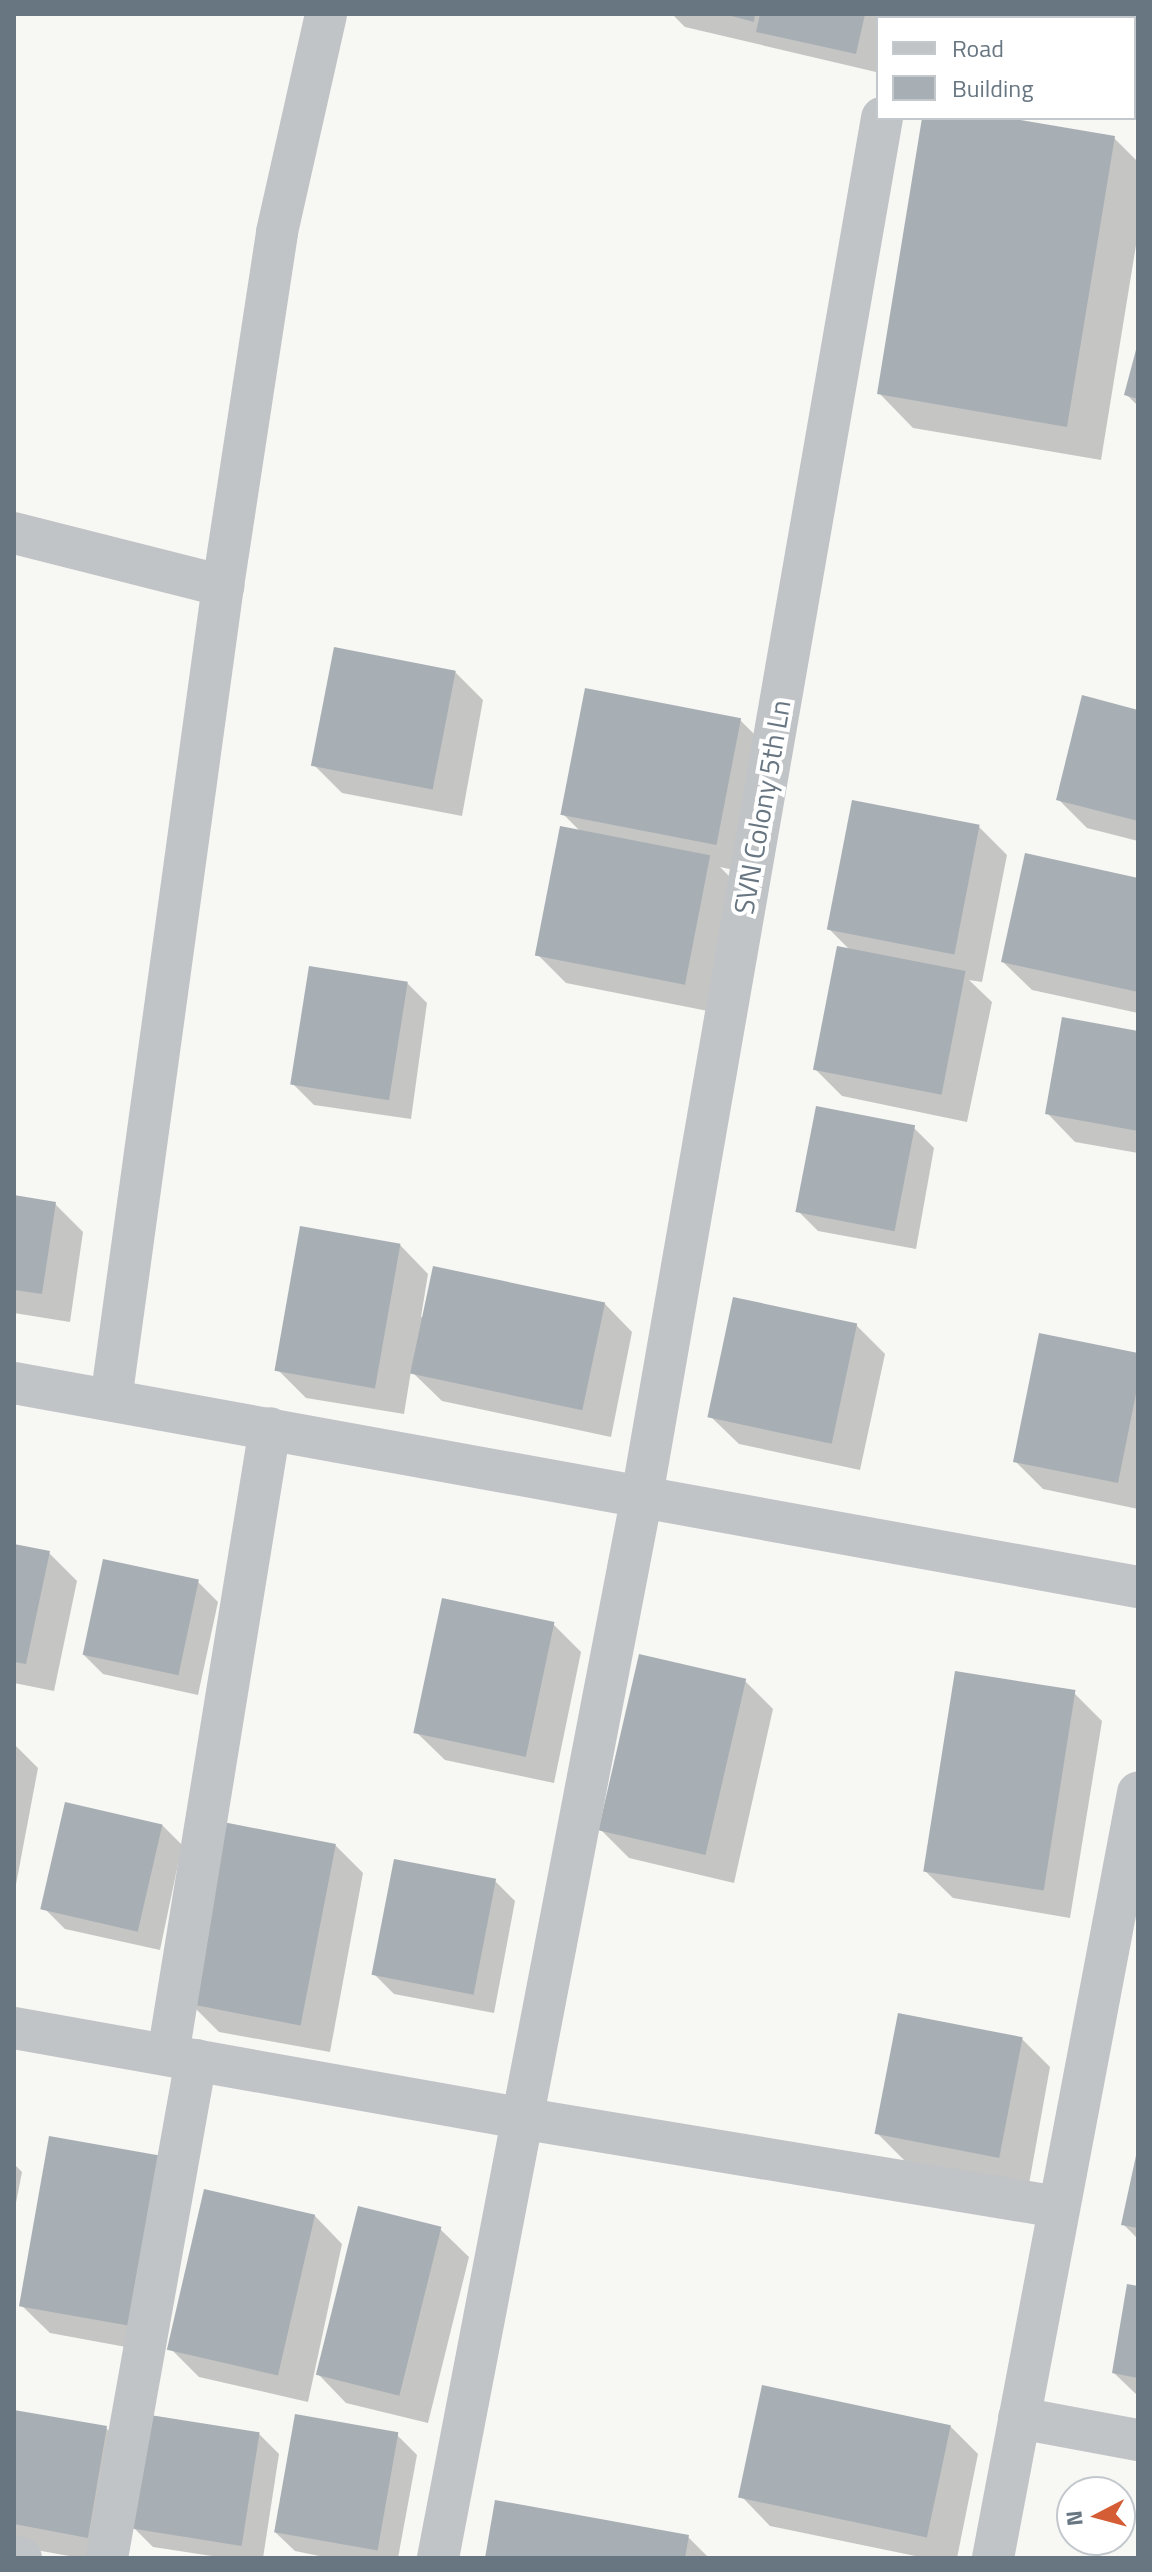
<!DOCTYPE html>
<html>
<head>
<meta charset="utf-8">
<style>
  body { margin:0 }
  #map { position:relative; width:1152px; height:2572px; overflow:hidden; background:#f7f7f4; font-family:"Titillium Web",sans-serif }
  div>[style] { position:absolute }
  .shadow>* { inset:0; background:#0003 }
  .building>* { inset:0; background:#a8afb4; transform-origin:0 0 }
  .street>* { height:42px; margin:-21px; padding:0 21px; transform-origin:21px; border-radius:21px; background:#c0c4c7 }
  span { translate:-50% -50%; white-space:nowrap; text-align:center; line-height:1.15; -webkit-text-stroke:8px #fff; paint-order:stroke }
  .street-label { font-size:28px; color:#687682 }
  .frame { position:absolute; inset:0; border:16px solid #687682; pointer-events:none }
  .legend { position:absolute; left:876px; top:16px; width:260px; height:104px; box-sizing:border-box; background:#fff; border:2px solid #c3c8cd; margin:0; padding:10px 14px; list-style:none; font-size:24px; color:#687682 }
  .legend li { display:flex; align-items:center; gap:16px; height:40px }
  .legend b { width:40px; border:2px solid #c3c8cd }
  .north { position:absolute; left:1056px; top:2476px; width:80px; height:80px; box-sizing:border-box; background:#fff; border:2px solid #c3c8cd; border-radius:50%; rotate:264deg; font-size:22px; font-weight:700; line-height:32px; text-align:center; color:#687682 }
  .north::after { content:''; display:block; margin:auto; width:28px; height:36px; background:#d55d35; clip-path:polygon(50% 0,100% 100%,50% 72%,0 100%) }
</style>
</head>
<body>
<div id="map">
  <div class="shadow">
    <i style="clip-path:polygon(672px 14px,889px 14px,888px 18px,878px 18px,876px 72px,685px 27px)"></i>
    <i style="clip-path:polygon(924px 118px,996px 118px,1114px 138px,1138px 162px,1138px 233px,1101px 460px,913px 428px,879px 393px)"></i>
    <i style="clip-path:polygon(1138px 349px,1138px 406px,1127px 395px)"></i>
    <i style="clip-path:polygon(455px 672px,483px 700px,462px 816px,342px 793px,314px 765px)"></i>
    <i style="clip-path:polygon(1138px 712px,1138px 841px,1087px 828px,1059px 800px)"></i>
    <i style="clip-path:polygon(740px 720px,768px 748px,743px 872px,720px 867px,738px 885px,713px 1012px,566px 983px,538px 955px,581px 832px,563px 814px)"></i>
    <i style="clip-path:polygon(979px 827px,1007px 855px,982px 982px,969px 980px,992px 1002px,967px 1122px,842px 1096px,814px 1068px,851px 951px,829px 929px)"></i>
    <i style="clip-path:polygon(1138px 880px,1138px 1013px,1032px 990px,1003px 962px)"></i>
    <i style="clip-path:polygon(407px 983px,427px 1003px,411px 1119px,314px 1105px,294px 1085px)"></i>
    <i style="clip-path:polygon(1138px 1033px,1138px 1153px,1075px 1142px,1047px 1113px)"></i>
    <i style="clip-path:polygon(914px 1128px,934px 1148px,916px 1249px,818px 1231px,798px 1211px)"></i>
    <i style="clip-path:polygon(14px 1198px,55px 1204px,83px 1232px,70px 1322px,14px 1313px)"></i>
    <i style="clip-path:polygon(400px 1245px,428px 1274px,421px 1317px,604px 1303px,632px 1332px,611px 1437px,442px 1401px,411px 1371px,404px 1414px,306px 1398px,278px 1370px)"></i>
    <i style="clip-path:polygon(856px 1325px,885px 1354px,860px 1470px,739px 1444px,710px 1416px)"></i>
    <i style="clip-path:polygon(1138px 1355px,1138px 1509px,1043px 1489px,1015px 1461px)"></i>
    <i style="clip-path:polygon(14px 1546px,49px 1553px,77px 1581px,54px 1691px,14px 1683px)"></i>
    <i style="clip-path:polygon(198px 1582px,218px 1602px,198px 1695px,103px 1674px,83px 1654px)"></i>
    <i style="clip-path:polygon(553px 1624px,581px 1652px,554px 1783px,445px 1760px,416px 1732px)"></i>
    <i style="clip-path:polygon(745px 1681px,773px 1709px,734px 1883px,629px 1858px,601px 1830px)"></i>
    <i style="clip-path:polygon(1074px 1693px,1102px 1721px,1070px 1918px,953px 1898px,924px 1870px)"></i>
    <i style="clip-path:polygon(14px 1744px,38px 1768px,14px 1895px)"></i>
    <i style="clip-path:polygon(162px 1825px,182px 1845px,160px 1950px,65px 1929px,45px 1909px)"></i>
    <i style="clip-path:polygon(335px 1845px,363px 1873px,330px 2052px,219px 2032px,191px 2004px)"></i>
    <i style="clip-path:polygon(495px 1881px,515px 1901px,494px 2013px,394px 1994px,374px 1974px)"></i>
    <i style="clip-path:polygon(1022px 2039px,1050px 2067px,1029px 2184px,906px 2162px,878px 2134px)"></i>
    <i style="clip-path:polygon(51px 2138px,164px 2354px,50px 2333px,21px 2305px)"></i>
    <i style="clip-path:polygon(1138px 2154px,1138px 2239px,1123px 2224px)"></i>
    <i style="clip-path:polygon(14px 2164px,22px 2172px,14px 2213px)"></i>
    <i style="clip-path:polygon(314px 2215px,342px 2244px,308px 2402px,199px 2377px,171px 2349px)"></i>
    <i style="clip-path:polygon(440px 2229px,469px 2257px,428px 2423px,346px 2403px,318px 2374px)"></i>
    <i style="clip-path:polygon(1138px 2288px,1138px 2396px,1114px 2373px)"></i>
    <i style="clip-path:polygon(14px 2412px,106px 2428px,134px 2456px,116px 2558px,80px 2558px,14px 2546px)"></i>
    <i style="clip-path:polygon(950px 2426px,978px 2454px,957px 2558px,925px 2558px,770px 2526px,742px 2497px)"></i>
    <i style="clip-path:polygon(259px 2434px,279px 2454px,263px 2558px,225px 2558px,153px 2547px,133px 2527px)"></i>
    <i style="clip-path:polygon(397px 2435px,417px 2455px,398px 2558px,329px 2558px,295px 2551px,275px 2532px)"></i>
    <i style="clip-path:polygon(688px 2537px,709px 2558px,487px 2558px)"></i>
  </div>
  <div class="building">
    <i style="clip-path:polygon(724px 14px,755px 14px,754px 22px)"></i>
    <i style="clip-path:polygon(760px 14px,865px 14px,856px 54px,756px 32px)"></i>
    <i style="clip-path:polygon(922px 118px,1008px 118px,1115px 136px,1067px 427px,877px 394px)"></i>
    <i style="clip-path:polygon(1137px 346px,1138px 346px,1138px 399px,1124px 395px)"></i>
    <i style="left:334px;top:647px;width:124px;height:121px;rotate:11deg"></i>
    <i style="left:585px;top:688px;width:159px;height:129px;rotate:11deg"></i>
    <i style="clip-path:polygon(1082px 695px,1138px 710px,1138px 821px,1056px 800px)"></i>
    <i style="left:852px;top:800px;width:130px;height:132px;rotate:11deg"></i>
    <i style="left:560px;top:826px;width:153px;height:132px;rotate:11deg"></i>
    <i style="clip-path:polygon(1025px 853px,1138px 878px,1138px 992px,1001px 962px)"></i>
    <i style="left:837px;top:946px;width:131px;height:126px;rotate:11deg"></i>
    <i style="left:309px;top:966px;width:100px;height:120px;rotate:9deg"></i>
    <i style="clip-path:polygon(1062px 1017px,1138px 1031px,1138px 1131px,1045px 1114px)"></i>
    <i style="left:816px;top:1106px;width:101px;height:108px;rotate:11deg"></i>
    <i style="clip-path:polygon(14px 1195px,56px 1202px,42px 1294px,14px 1290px)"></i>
    <i style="left:300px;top:1226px;width:102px;height:147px;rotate:10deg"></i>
    <i style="left:433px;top:1266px;width:176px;height:110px;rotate:12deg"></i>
    <i style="left:733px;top:1297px;width:127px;height:123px;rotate:12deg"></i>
    <i style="clip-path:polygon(1039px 1333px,1138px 1353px,1138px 1384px,1118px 1483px,1013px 1462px)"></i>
    <i style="clip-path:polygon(14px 1544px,50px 1551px,26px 1664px,14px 1662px)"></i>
    <i style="left:103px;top:1559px;width:98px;height:98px;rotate:12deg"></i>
    <i style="left:442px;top:1598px;width:115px;height:138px;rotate:12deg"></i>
    <i style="left:639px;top:1654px;width:110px;height:181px;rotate:13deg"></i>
    <i style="left:955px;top:1671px;width:122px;height:203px;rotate:9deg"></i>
    <i style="left:65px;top:1802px;width:100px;height:110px;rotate:13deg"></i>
    <i style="left:223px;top:1822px;width:115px;height:185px;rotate:11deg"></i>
    <i style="left:394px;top:1859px;width:104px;height:118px;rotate:11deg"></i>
    <i style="left:898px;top:2013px;width:127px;height:123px;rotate:11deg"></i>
    <i style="left:49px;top:2136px;width:118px;height:173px;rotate:10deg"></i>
    <i style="clip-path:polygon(1137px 2151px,1138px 2151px,1138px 2228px,1121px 2225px)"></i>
    <i style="left:204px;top:2189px;width:114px;height:165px;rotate:13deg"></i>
    <i style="left:358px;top:2206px;width:86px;height:174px;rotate:14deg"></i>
    <i style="clip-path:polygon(1127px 2284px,1138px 2286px,1138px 2378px,1112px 2373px)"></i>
    <i style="left:762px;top:2385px;width:193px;height:115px;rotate:12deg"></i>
    <i style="clip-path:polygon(14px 2410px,107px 2426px,88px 2538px,14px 2524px)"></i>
    <i style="left:295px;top:2414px;width:105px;height:120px;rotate:10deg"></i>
    <i style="left:150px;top:2415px;width:111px;height:115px;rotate:9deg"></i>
    <i style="clip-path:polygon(495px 2500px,689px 2535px,685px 2558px,485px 2558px)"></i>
  </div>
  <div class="street">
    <i style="left:899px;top:18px;width:4px;rotate:-76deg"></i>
    <i style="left:14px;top:533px;width:216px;rotate:14.2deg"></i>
    <i style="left:14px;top:1383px;width:1142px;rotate:10.29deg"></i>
    <i style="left:111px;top:1400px;width:822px;rotate:-82.17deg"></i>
    <i style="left:223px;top:586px;width:358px;rotate:-81.3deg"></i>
    <i style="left:277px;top:232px;width:223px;rotate:-77.3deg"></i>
    <i style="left:14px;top:2028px;width:514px;rotate:10.09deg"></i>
    <i style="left:520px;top:2118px;width:545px;rotate:9.39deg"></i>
    <i style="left:168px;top:2055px;width:635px;rotate:-80.76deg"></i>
    <i style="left:1019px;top:2418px;width:121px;rotate:10.5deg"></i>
    <i style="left:14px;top:2557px;width:7px;rotate:8deg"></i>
    <i style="left:107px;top:2558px;width:506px;rotate:-79.87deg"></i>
    <i style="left:438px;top:2558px;width:1081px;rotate:-79.13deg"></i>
    <i style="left:642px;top:1496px;width:1399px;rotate:-80.12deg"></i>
    <i style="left:993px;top:2558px;width:779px;rotate:-79.27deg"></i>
  </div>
  <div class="street-label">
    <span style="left:762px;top:807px;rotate:-80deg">SVN Colony 5th Ln</span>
  </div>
  <div class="frame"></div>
  <ul class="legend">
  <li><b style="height:10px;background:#c0c4c7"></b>Road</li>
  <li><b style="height:22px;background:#a8afb4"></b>Building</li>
  </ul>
  <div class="north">N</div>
</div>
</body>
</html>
